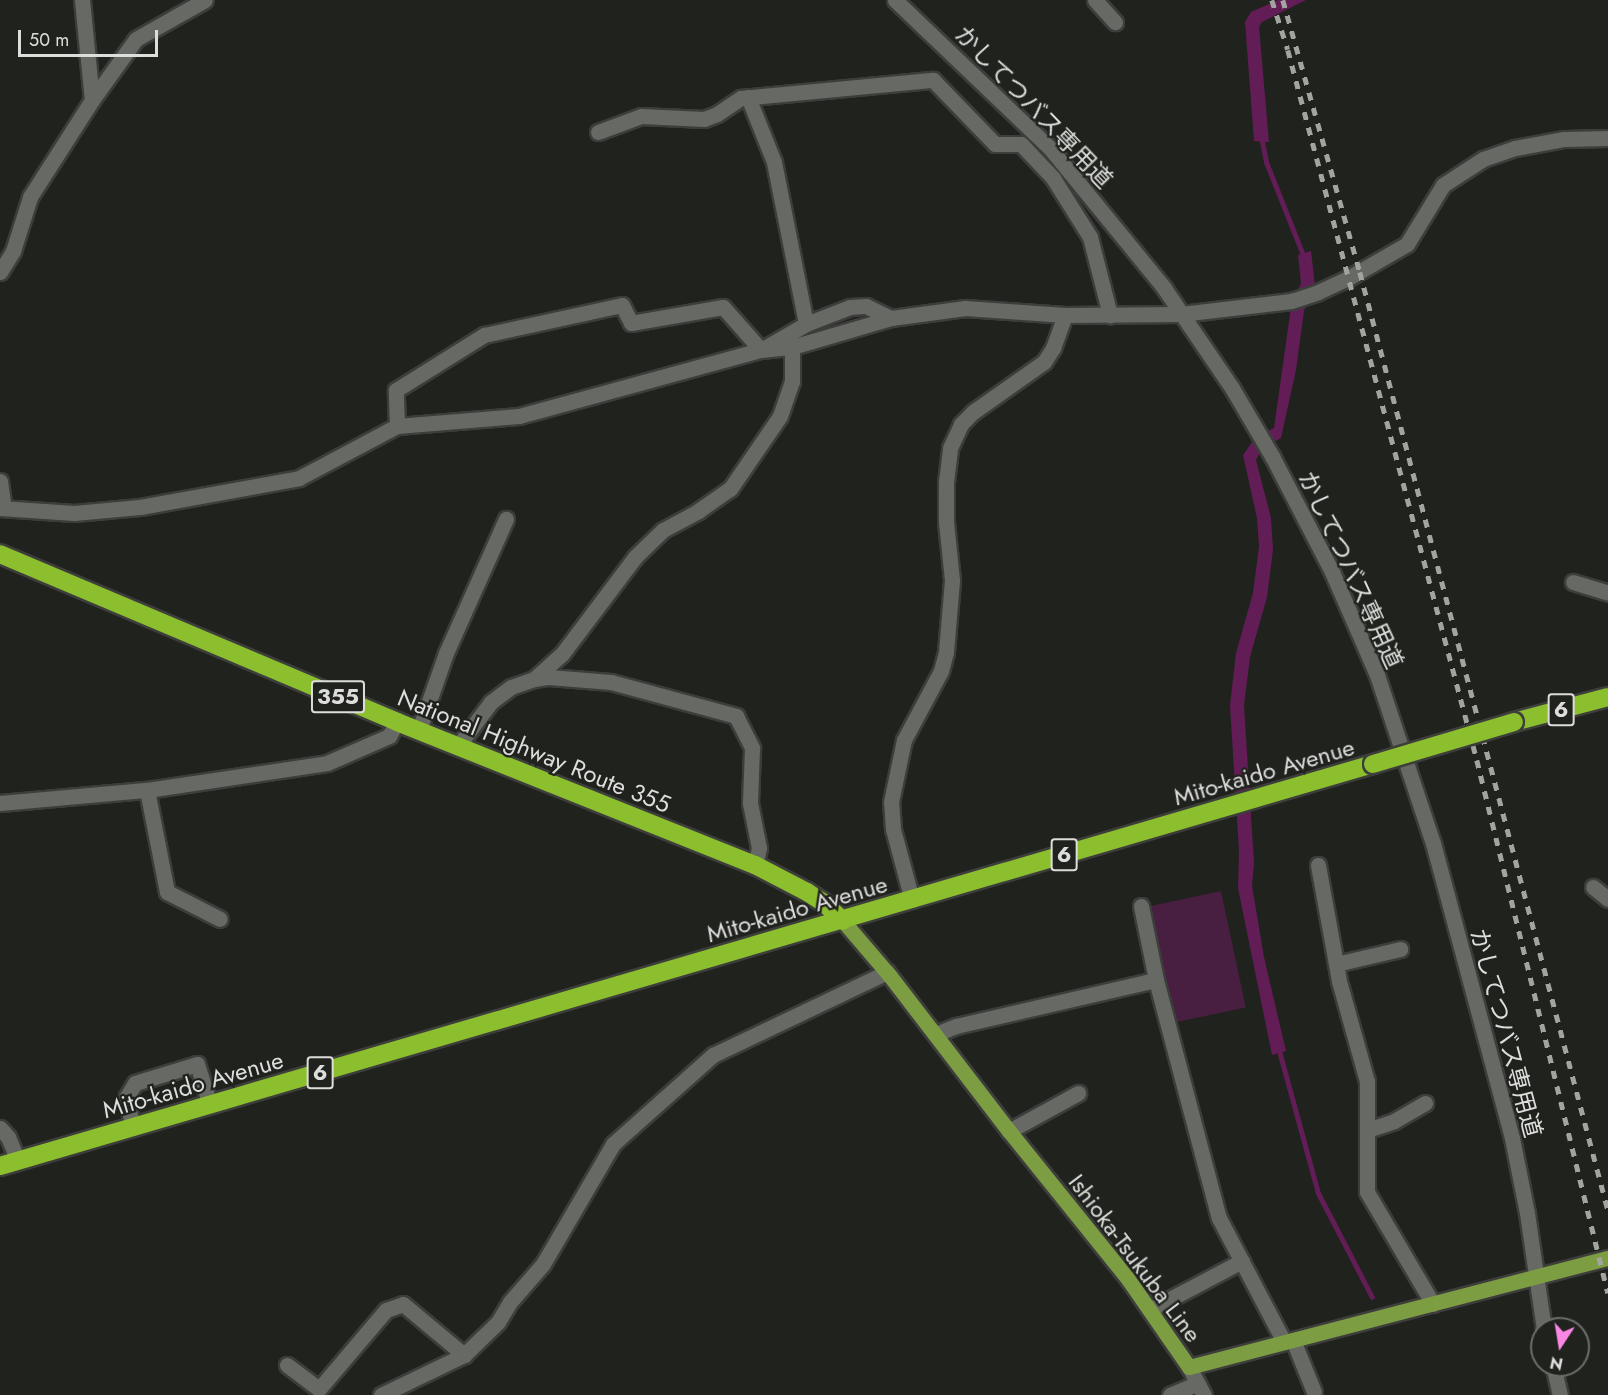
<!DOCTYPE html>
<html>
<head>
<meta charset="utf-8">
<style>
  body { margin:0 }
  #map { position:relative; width:1608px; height:1395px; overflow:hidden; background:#20221e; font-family:Jost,"Noto Sans JP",sans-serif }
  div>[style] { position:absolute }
  .green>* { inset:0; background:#481e41; transform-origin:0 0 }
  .water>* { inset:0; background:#621d57 }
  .stream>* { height:5px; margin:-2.5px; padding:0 2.5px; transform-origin:2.5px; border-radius:2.5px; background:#621d57 }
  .roads { filter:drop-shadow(2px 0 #3d3e3b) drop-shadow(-2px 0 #3d3e3b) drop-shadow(0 2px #3d3e3b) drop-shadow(0 -2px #3d3e3b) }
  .minor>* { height:15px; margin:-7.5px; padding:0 7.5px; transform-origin:7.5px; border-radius:7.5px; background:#676965 }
  .major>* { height:15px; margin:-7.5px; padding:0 7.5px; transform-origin:7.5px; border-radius:7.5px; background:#7d9d43 }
  .highway>* { height:18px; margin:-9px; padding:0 9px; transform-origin:9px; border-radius:9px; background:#8cbf2d }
  .rail>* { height:4.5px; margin-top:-2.25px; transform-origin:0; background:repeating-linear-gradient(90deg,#a2a4a0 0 8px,transparent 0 16px) }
  .bridges { filter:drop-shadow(2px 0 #3d3e3b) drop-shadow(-2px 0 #3d3e3b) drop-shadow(0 2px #3d3e3b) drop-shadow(0 -2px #3d3e3b) }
  .highway-bridge>* { height:18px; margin:-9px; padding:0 9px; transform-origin:9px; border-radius:9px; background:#8cbf2d }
  span { translate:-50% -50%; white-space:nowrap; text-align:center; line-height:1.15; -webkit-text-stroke:4.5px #20221e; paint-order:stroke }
  .shield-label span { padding:2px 4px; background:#20221e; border:2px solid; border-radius:4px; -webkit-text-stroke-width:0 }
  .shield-label { font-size:22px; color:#dddedb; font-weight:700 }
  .street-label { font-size:24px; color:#dddedb }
  .north { position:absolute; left:1530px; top:1317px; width:60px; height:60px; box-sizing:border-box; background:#20221e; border:2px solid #6c6d6a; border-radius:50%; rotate:192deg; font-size:16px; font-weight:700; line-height:24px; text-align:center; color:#dddedb }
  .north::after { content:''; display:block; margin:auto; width:21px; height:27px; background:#fb87e5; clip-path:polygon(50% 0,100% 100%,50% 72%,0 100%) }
  .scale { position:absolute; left:18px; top:30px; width:140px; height:27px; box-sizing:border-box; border:3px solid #dddedb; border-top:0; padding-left:8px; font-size:18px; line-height:21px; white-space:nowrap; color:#dddedb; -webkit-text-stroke:4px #20221e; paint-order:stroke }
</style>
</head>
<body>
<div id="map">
  <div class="green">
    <i style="left:1221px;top:891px;width:119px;height:73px;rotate:78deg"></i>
  </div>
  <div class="water">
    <i style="clip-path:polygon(1278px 0,1306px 0,1262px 22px,1259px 27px,1269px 142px,1254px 141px,1245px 22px,1251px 12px)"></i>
    <i style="clip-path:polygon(1311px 251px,1315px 286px,1304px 311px,1296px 370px,1281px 438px,1262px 449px,1256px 460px,1271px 518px,1273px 550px,1267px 597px,1250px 657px,1244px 705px,1254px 863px,1252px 886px,1264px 957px,1286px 1051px,1272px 1055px,1238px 888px,1239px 851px,1230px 705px,1236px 653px,1253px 593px,1259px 547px,1257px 518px,1243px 455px,1255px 438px,1274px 428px,1291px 307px,1301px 283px,1298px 255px)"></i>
  </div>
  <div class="stream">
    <i style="left:1261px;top:136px;width:26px;rotate:79deg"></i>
    <i style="left:1266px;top:162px;width:105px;rotate:68.3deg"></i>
    <i style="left:1278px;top:1047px;width:151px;rotate:74.7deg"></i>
    <i style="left:1318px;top:1193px;width:117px;rotate:62.6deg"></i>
  </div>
  <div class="roads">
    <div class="minor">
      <i style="left:82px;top:0;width:100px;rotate:84.3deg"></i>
      <i style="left:895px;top:0;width:214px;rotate:43.7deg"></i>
      <i style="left:1050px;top:148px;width:181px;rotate:50.8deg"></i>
      <i style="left:1164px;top:288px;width:121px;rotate:55.8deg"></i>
      <i style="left:1232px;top:388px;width:81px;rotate:59.6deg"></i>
      <i style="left:1273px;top:458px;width:128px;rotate:62.6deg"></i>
      <i style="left:1332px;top:572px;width:112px;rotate:66.4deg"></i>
      <i style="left:1377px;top:675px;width:177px;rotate:71.6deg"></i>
      <i style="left:1433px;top:843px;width:305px;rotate:75deg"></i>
      <i style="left:1512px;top:1138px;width:76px;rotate:78.7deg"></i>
      <i style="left:1527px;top:1213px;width:117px;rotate:81.7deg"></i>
      <i style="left:1095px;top:0;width:30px;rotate:48deg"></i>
      <i style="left:748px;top:97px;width:70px;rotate:68.2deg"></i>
      <i style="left:774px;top:162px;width:165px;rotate:78.8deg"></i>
      <i style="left:598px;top:132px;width:46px;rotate:-20.4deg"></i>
      <i style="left:641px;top:116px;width:63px;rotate:2.7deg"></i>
      <i style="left:704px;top:119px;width:14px;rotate:-21deg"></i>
      <i style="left:717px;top:114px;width:29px;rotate:-34deg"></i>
      <i style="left:741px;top:98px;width:193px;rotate:-5.4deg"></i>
      <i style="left:933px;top:80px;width:89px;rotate:45.9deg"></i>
      <i style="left:995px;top:144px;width:26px"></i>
      <i style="left:1021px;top:144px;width:47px;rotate:46.7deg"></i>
      <i style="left:1053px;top:178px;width:70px;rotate:57.9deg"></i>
      <i style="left:1090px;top:237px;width:81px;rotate:75.6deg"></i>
      <i style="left:0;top:272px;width:25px;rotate:-58deg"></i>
      <i style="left:13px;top:251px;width:57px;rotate:-72.5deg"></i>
      <i style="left:30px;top:197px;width:115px;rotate:-57.4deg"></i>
      <i style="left:92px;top:100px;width:75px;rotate:-54.2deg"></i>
      <i style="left:136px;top:39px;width:79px;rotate:-29.5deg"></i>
      <i style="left:397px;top:426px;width:36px;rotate:-92deg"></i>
      <i style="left:396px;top:390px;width:104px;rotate:-32deg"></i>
      <i style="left:484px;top:335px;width:141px;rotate:-12.3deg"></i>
      <i style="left:622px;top:305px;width:20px;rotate:63deg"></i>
      <i style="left:631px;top:323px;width:93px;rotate:-9.9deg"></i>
      <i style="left:723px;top:307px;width:57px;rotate:48.5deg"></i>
      <i style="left:761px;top:350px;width:52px;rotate:-30deg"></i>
      <i style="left:806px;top:324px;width:47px;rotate:-21.1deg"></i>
      <i style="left:850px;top:307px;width:16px;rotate:-4deg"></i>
      <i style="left:866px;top:306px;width:28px;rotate:26deg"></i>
      <i style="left:0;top:481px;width:27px;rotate:82deg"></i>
      <i style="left:0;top:508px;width:74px;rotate:3.9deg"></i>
      <i style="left:74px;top:513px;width:66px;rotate:-5.2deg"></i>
      <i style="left:140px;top:507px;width:162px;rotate:-10.3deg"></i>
      <i style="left:299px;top:478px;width:111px;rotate:-28deg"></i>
      <i style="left:397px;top:426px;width:122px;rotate:-4.7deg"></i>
      <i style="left:519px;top:416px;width:251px;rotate:-15.3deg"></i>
      <i style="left:761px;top:350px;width:31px;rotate:-6deg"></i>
      <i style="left:792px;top:347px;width:103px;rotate:-16.3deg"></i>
      <i style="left:891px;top:318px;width:75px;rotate:-7.7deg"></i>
      <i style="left:965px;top:308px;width:100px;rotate:4deg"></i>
      <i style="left:1065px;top:315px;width:116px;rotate:-0.5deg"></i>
      <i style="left:1181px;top:314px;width:111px;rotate:-6.7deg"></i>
      <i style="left:1291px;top:301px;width:28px;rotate:-18deg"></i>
      <i style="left:1318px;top:292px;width:35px;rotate:-25deg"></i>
      <i style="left:1350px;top:277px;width:66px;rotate:-30.1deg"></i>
      <i style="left:1407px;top:244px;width:69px;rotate:-58.6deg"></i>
      <i style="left:1443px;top:185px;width:48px;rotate:-33deg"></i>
      <i style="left:1483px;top:159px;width:34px;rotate:-19deg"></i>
      <i style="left:1515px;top:148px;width:50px;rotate:-10.4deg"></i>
      <i style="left:1564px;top:139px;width:44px;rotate:-1.3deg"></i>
      <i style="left:1573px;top:582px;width:37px;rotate:17deg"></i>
      <i style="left:534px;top:679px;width:15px;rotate:-8deg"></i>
      <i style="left:549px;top:677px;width:62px;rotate:4.6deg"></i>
      <i style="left:611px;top:682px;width:130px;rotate:15.2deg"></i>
      <i style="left:736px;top:716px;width:36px;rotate:63deg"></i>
      <i style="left:752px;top:748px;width:55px;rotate:92.1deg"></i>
      <i style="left:750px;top:803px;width:46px;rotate:78.7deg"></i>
      <i style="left:759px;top:848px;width:17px;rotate:103deg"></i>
      <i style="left:419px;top:730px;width:82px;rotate:-70.7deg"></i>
      <i style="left:446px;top:653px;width:147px;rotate:-65.9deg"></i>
      <i style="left:458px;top:746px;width:55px;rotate:-53.1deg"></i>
      <i style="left:491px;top:702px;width:25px;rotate:-37deg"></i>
      <i style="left:511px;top:687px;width:24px;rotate:-19deg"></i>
      <i style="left:534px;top:679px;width:38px;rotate:-42deg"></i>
      <i style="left:562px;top:654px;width:121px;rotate:-53deg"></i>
      <i style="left:635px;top:557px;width:39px;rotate:-44deg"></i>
      <i style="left:663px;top:530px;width:40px;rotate:-28deg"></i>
      <i style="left:698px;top:511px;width:39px;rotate:-35deg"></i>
      <i style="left:730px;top:489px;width:88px;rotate:-55.6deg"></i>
      <i style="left:780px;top:416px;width:36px;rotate:-71deg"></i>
      <i style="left:792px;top:382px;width:35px;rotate:-90deg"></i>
      <i style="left:147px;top:790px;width:104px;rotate:78.9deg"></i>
      <i style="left:167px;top:892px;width:59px;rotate:27deg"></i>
      <i style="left:0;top:803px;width:148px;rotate:-5.1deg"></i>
      <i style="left:147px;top:790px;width:182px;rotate:-8.5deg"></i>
      <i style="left:327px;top:763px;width:68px;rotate:-23.5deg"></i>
      <i style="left:389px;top:736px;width:16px;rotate:-60deg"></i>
      <i style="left:1318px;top:865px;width:118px;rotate:79.7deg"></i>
      <i style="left:1339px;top:981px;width:104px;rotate:74.4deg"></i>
      <i style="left:1367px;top:1081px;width:111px;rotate:90deg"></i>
      <i style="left:1367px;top:1192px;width:130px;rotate:59.5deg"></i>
      <i style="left:1593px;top:887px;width:19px;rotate:39deg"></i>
      <i style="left:912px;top:900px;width:73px;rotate:-105deg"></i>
      <i style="left:893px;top:829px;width:27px;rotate:-94deg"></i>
      <i style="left:891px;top:802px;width:63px;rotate:-78.2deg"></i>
      <i style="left:904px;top:740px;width:78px;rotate:-61.8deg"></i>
      <i style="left:941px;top:671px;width:20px;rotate:-75deg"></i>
      <i style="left:946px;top:652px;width:72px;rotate:-85.2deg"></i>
      <i style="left:952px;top:580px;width:58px;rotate:-95.9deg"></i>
      <i style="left:946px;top:522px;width:40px;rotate:-90deg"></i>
      <i style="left:946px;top:482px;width:34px;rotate:-83deg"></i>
      <i style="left:950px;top:448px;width:26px;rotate:-65deg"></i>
      <i style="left:961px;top:424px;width:17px;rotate:-45deg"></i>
      <i style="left:973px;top:412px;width:87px;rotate:-35.2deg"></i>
      <i style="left:1044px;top:362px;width:17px;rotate:-57deg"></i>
      <i style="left:1053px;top:348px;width:35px;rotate:-70deg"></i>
      <i style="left:1141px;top:906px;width:76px;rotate:78.5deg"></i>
      <i style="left:1156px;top:980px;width:246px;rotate:75.2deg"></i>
      <i style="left:1219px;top:1218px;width:140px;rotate:62.3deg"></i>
      <i style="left:1336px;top:964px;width:66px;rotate:-13.2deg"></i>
      <i style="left:936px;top:1034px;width:22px;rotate:-22deg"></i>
      <i style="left:956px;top:1026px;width:205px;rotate:-13deg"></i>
      <i style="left:0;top:1128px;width:12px;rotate:48deg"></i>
      <i style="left:8px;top:1137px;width:26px;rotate:67deg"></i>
      <i style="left:133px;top:1128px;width:31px;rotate:-103deg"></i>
      <i style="left:126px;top:1098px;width:17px;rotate:-59deg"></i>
      <i style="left:135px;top:1083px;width:65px;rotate:-17deg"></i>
      <i style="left:197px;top:1064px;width:43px;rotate:72.4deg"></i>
      <i style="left:1367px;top:1130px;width:28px;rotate:-18deg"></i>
      <i style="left:1394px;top:1121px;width:36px;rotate:-30deg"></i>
      <i style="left:1009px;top:1131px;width:79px;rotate:-28.8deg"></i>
      <i style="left:1151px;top:1309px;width:103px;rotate:-27.8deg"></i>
      <i style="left:1293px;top:1340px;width:56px;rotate:68deg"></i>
      <i style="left:287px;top:1365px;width:40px;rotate:37deg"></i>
      <i style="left:319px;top:1389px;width:104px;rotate:-49.7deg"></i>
      <i style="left:386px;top:1310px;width:18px;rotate:-19deg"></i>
      <i style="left:403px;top:1304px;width:80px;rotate:39.9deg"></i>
      <i style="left:464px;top:1355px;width:47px;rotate:-44.1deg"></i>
      <i style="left:498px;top:1322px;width:23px;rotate:-59deg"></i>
      <i style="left:510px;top:1302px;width:50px;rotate:-49deg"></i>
      <i style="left:543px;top:1264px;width:139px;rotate:-59.7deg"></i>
      <i style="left:613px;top:1144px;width:134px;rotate:-41.7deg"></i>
      <i style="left:713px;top:1055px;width:193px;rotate:-25.5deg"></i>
      <i style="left:1553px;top:1365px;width:31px;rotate:77deg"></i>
      <i style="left:1189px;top:1367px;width:32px;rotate:62deg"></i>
      <i style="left:381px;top:1395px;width:92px;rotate:-25.7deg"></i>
      <i style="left:1170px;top:1395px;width:30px;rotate:-23deg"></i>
    </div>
    <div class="major">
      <i style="left:843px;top:921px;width:72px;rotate:49.5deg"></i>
      <i style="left:890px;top:976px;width:195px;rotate:52.5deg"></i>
      <i style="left:1009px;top:1131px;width:190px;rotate:51.2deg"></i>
      <i style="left:1128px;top:1279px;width:107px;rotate:55.3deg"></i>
      <i style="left:1189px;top:1367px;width:433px;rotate:-14.6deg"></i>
    </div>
    <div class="highway">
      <i style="left:0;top:554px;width:431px;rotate:22.9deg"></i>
      <i style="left:397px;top:722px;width:386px;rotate:21.8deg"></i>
      <i style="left:755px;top:865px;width:59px;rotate:27.4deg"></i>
      <i style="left:807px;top:892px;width:20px;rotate:33deg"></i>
      <i style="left:824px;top:903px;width:26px;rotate:43deg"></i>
      <i style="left:1514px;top:722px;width:97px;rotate:-14.9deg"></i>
      <i style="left:0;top:1166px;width:1431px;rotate:-16.32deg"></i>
    </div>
  </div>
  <div class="rail">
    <i style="left:1272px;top:0;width:52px;rotate:72.3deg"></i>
    <i style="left:1288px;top:50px;width:735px;rotate:75.09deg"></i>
    <i style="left:1477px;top:760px;width:549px;rotate:76.19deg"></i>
    <i style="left:1283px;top:0;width:283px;rotate:74.2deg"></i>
    <i style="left:1360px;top:272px;width:970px;rotate:75.19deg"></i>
  </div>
  <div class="bridges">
    <div class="highway-bridge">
      <i style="left:1373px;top:764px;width:147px;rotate:-16.6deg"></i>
    </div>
  </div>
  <div class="shield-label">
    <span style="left:338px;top:697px">355</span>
    <span style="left:1561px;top:710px">6</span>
    <span style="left:1064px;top:855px">6</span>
    <span style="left:320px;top:1073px">6</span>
  </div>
  <div class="street-label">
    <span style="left:1034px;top:107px;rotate:46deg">かしてつバス専用道</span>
    <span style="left:1351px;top:570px;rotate:65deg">かしてつバス専用道</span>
    <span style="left:534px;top:751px;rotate:22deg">National Highway Route 355</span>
    <span style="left:1264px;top:772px;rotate:-16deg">Mito-kaido Avenue</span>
    <span style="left:797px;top:909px;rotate:-16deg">Mito-kaido Avenue</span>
    <span style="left:1506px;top:1033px;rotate:75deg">かしてつバス専用道</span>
    <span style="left:193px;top:1085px;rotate:-16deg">Mito-kaido Avenue</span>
    <span style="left:1135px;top:1258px;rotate:53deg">Ishioka-Tsukuba Line</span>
  </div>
  <div class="north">N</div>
  <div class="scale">50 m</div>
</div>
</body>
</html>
